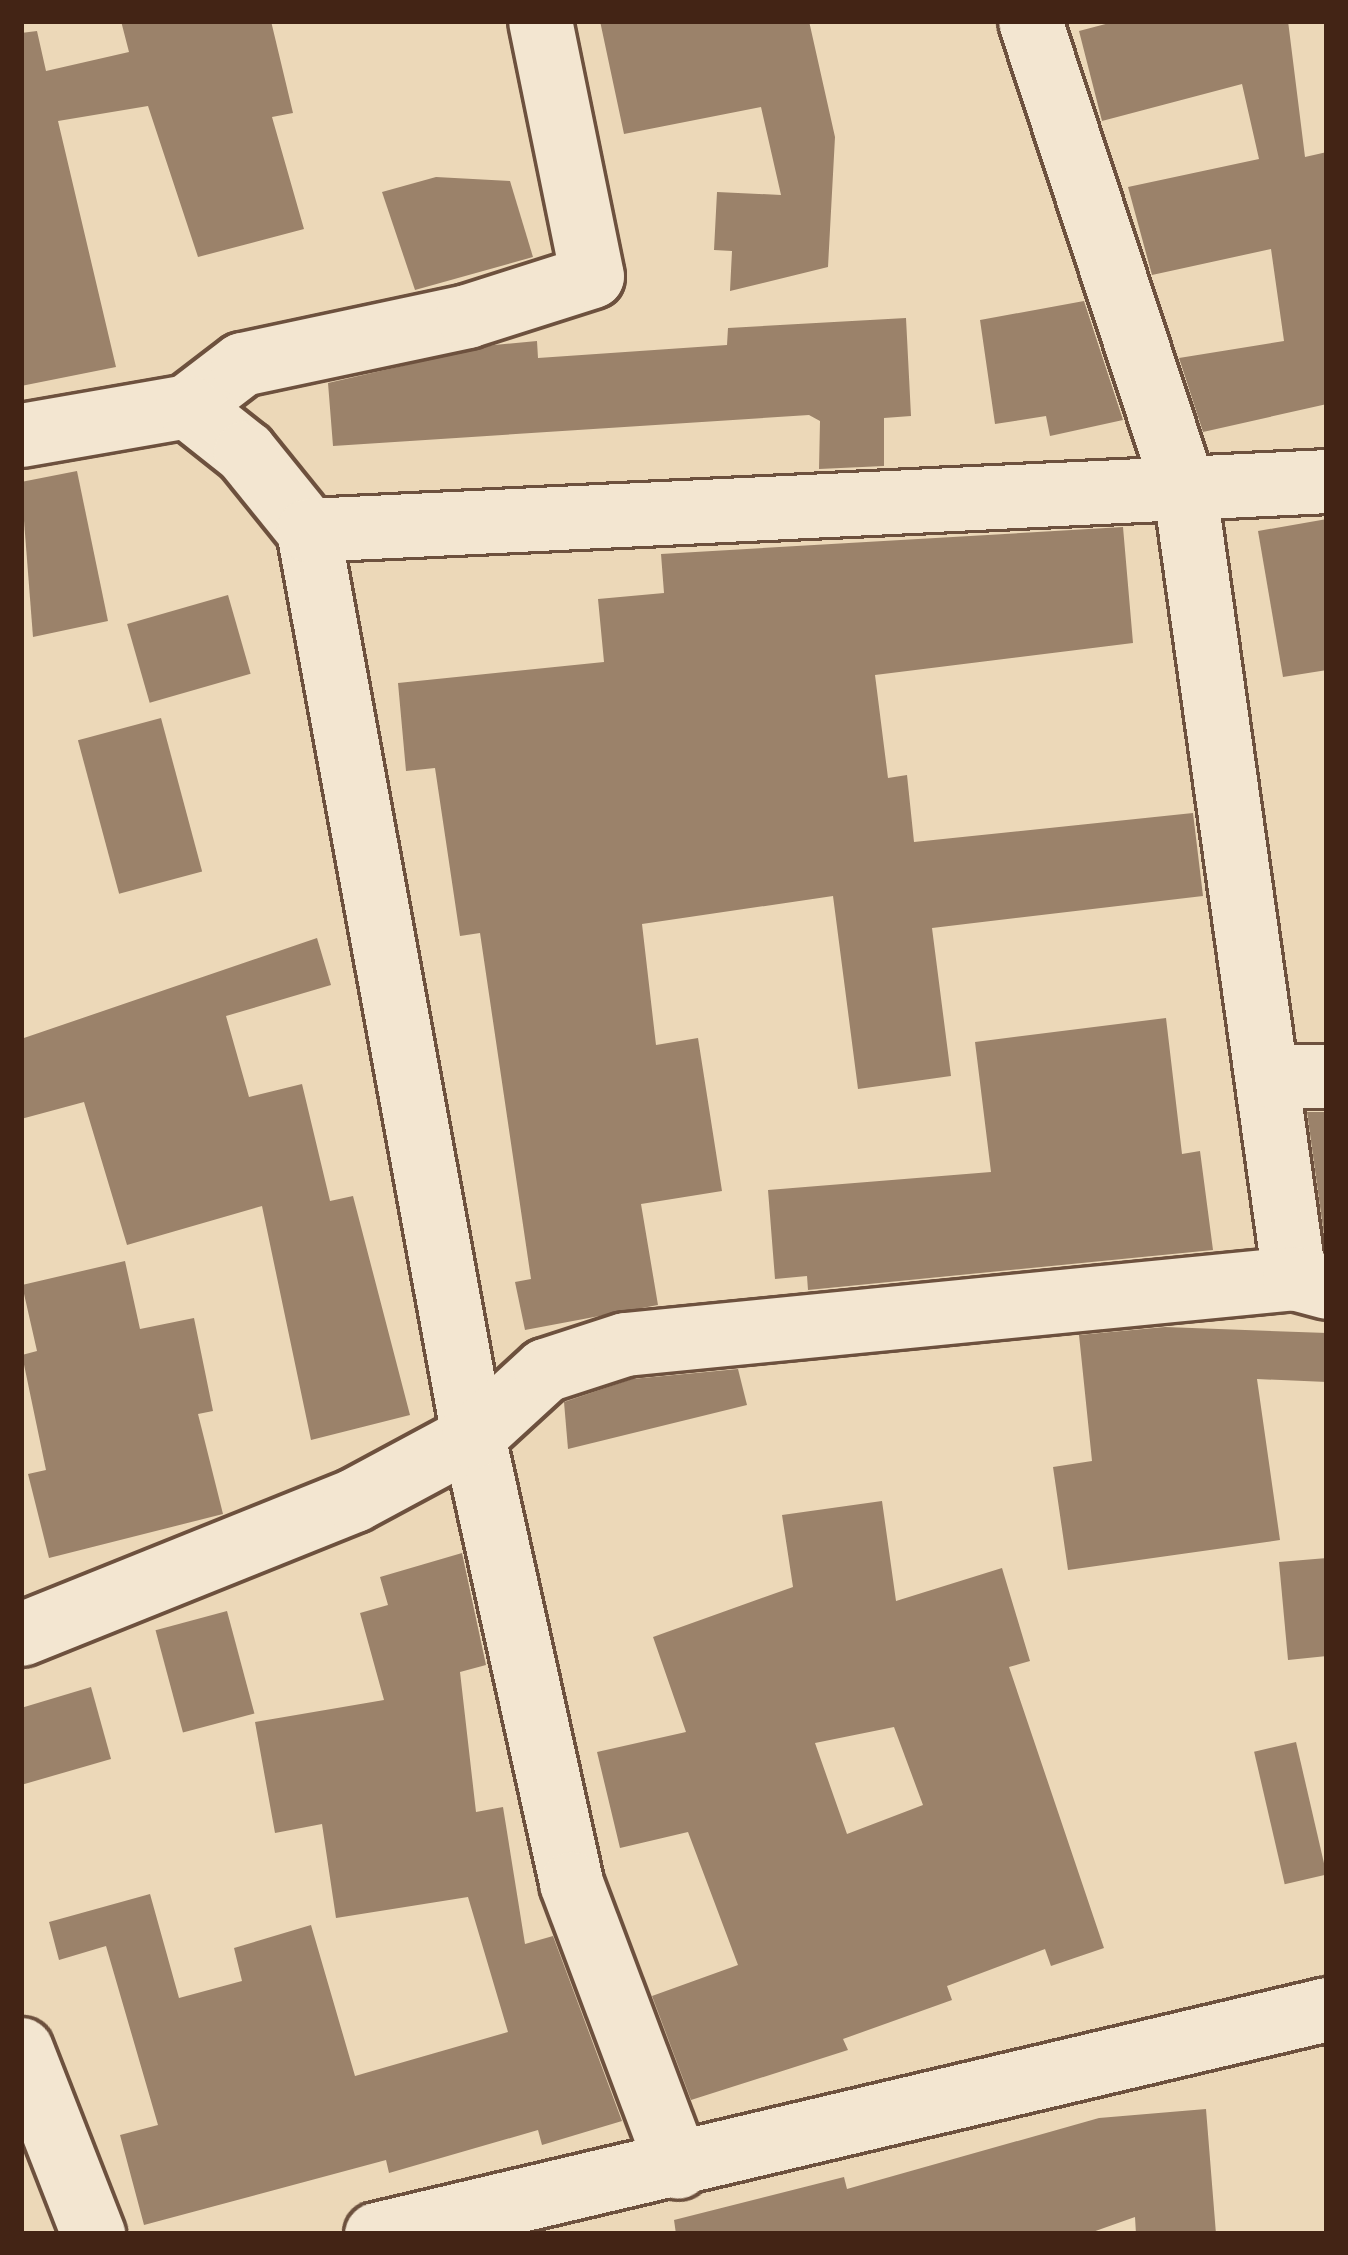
<!DOCTYPE html>
<html>
<head>
<meta charset="utf-8">
<style>
  body { margin:0 }
  #map { position:relative; width:1348px; height:2255px; overflow:hidden; background:#ecd8b8; font-family:Alegreya,serif }
  div>[style] { position:absolute }
  .building>* { inset:0; background:#9b826a; transform-origin:0 0 }
  .roads { filter:drop-shadow(3px 0 #6d513e) drop-shadow(-3px 0 #6d513e) drop-shadow(0 3px #6d513e) drop-shadow(0 -3px #6d513e) }
  .minor>* { height:63px; margin:-31.5px; padding:0 31.5px; transform-origin:31.5px; border-radius:31.5px; background:#f3e6d1 }
  span { translate:-50% -50%; white-space:nowrap; text-align:center; line-height:1.15; -webkit-text-stroke:12px #f3e6d1; paint-order:stroke }
  .frame { position:absolute; inset:0; border:24px solid #432415; pointer-events:none }
</style>
</head>
<body>
<div id="map">
  <div class="building">
    <i style="clip-path:polygon(121px 21px,271px 21px,293px 113px,272px 117px,304px 229px,198px 257px,148px 106px,58px 121px,116px 367px,21px 386px,21px 33px,37px 31px,46px 71px,129px 52px)"></i>
    <i style="clip-path:polygon(600px 21px,809px 21px,835px 137px,828px 267px,730px 291px,732px 251px,714px 250px,717px 192px,781px 195px,761px 107px,624px 134px)"></i>
    <i style="clip-path:polygon(1117px 21px,1288px 21px,1305px 157px,1327px 152px,1327px 404px,1203px 432px,1179px 358px,1284px 341px,1271px 249px,1152px 275px,1128px 187px,1259px 159px,1242px 84px,1102px 121px,1079px 31px)"></i>
    <i style="clip-path:polygon(436px 177px,510px 181px,533px 257px,415px 290px,382px 192px)"></i>
    <i style="clip-path:polygon(1084px 301px,1123px 420px,1050px 436px,1046px 416px,995px 424px,980px 320px)"></i>
    <i style="clip-path:polygon(906px 318px,911px 416px,884px 418px,884px 466px,819px 469px,820px 421px,809px 415px,333px 446px,328px 383px,494px 345px,537px 341px,538px 358px,727px 345px,728px 328px)"></i>
    <i style="clip-path:polygon(77px 471px,108px 621px,33px 637px,21px 482px)"></i>
    <i style="clip-path:polygon(1327px 519px,1327px 670px,1283px 677px,1258px 531px)"></i>
    <i style="clip-path:polygon(1123px 527px,1133px 643px,875px 675px,888px 778px,907px 775px,914px 842px,1193px 813px,1203px 896px,932px 928px,951px 1076px,858px 1089px,833px 896px,642px 924px,656px 1045px,698px 1038px,722px 1191px,641px 1204px,658px 1305px,525px 1330px,515px 1282px,531px 1279px,480px 933px,460px 936px,435px 768px,406px 771px,398px 683px,604px 662px,598px 599px,664px 593px,661px 554px)"></i>
    <i style="left:228px;top:595px;width:82px;height:105px;rotate:74deg"></i>
    <i style="left:161px;top:718px;width:159px;height:86px;rotate:75deg"></i>
    <i style="clip-path:polygon(317px 938px,331px 985px,226px 1016px,249px 1097px,302px 1084px,330px 1201px,353px 1196px,410px 1415px,311px 1440px,262px 1206px,127px 1245px,84px 1102px,21px 1119px,21px 1039px)"></i>
    <i style="clip-path:polygon(1166px 1018px,1182px 1154px,1200px 1151px,1213px 1250px,808px 1290px,807px 1276px,775px 1279px,768px 1190px,991px 1172px,975px 1042px)"></i>
    <i style="clip-path:polygon(1307px 1112px,1324px 1112px,1327px 1250px,1326px 1250px)"></i>
    <i style="clip-path:polygon(125px 1261px,140px 1329px,194px 1318px,213px 1411px,198px 1414px,223px 1514px,49px 1558px,28px 1474px,46px 1470px,22px 1355px,37px 1351px,22px 1285px)"></i>
    <i style="clip-path:polygon(1165px 1327px,1327px 1333px,1327px 1382px,1257px 1379px,1280px 1540px,1068px 1570px,1053px 1467px,1092px 1461px,1079px 1335px)"></i>
    <i style="clip-path:polygon(738px 1369px,747px 1405px,568px 1449px,564px 1402px,632px 1379px)"></i>
    <i style="clip-path:polygon(evenodd,882px 1501px,896px 1601px,1002px 1568px,1030px 1661px,1009px 1667px,1104px 1948px,1051px 1966px,1045px 1949px,947px 1986px,952px 2000px,843px 2039px,848px 2050px,691px 2100px,652px 1996px,738px 1965px,688px 1832px,620px 1848px,597px 1752px,686px 1732px,653px 1637px,793px 1587px,782px 1515px,882px 1501px,894px 1727px,923px 1805px,847px 1834px,815px 1743px,894px 1727px)"></i>
    <i style="clip-path:polygon(462px 1553px,486px 1665px,460px 1672px,476px 1812px,503px 1807px,525px 1944px,553px 1936px,622px 2121px,542px 2145px,538px 2130px,389px 2173px,386px 2160px,144px 2225px,120px 2135px,158px 2125px,106px 1946px,59px 1960px,49px 1922px,150px 1894px,179px 1998px,242px 1981px,234px 1948px,311px 1925px,355px 2076px,508px 2032px,468px 1897px,336px 1918px,322px 1824px,275px 1833px,255px 1722px,384px 1700px,360px 1613px,388px 1605px,380px 1577px)"></i>
    <i style="clip-path:polygon(1327px 1558px,1327px 1656px,1288px 1660px,1279px 1562px)"></i>
    <i style="left:227px;top:1611px;width:106px;height:74px;rotate:75deg"></i>
    <i style="clip-path:polygon(91px 1687px,111px 1759px,21px 1785px,21px 1708px)"></i>
    <i style="left:1296px;top:1742px;width:136px;height:43px;rotate:77deg"></i>
    <i style="clip-path:polygon(1206px 2109px,1216px 2234px,1136px 2234px,1135px 2217px,1087px 2234px,676px 2234px,674px 2220px,844px 2177px,847px 2189px,1099px 2118px)"></i>
  </div>
  <div class="roads">
    <div class="minor">
      <i style="left:1030px;top:21px;width:496px;rotate:71.8deg"></i>
      <i style="left:1185px;top:492px;width:794px;rotate:82.1deg"></i>
      <i style="left:187px;top:406px;width:69px;rotate:-37.4deg"></i>
      <i style="left:242px;top:364px;width:230px;rotate:-12deg"></i>
      <i style="left:467px;top:316px;width:131px;rotate:-17.7deg"></i>
      <i style="left:592px;top:276px;width:260px;rotate:-101.5deg"></i>
      <i style="left:21px;top:435px;width:169px;rotate:-9.9deg"></i>
      <i style="left:187px;top:406px;width:74px;rotate:38.4deg"></i>
      <i style="left:245px;top:452px;width:100px;rotate:51.1deg"></i>
      <i style="left:308px;top:530px;width:921px;rotate:79.68deg"></i>
      <i style="left:473px;top:1436px;width:458px;rotate:77.6deg"></i>
      <i style="left:571px;top:1883px;width:303px;rotate:69.4deg"></i>
      <i style="left:308px;top:530px;width:1020px;rotate:-2.75deg"></i>
      <i style="left:1271px;top:1076px;width:56px"></i>
      <i style="left:21px;top:1634px;width:359px;rotate:-21.9deg"></i>
      <i style="left:354px;top:1500px;width:135px;rotate:-28.3deg"></i>
      <i style="left:473px;top:1436px;width:98px;rotate:-42.5deg"></i>
      <i style="left:545px;top:1370px;width:84px;rotate:-18deg"></i>
      <i style="left:625px;top:1344px;width:672px;rotate:-5.63deg"></i>
      <i style="left:1294px;top:1278px;width:34px;rotate:15deg"></i>
      <i style="left:21px;top:2049px;width:199px;rotate:68.7deg"></i>
      <i style="left:376px;top:2234px;width:977px;rotate:-13.31deg"></i>
    </div>
  </div>
  <div class="frame"></div>
</div>
</body>
</html>
